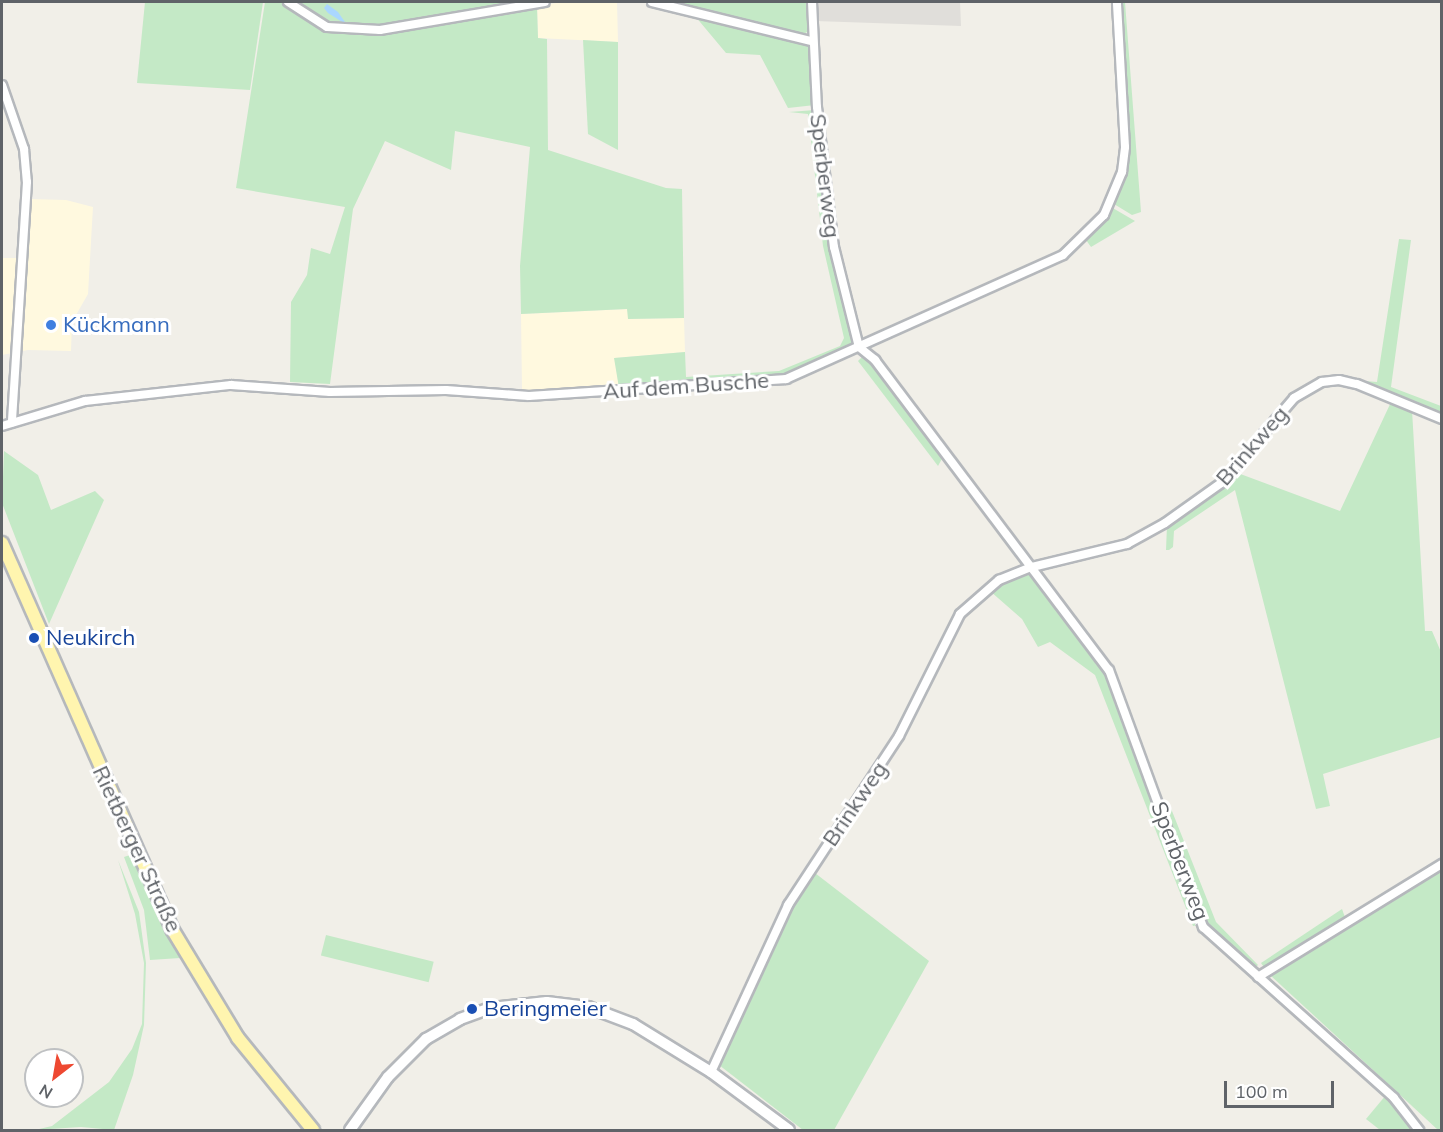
<!DOCTYPE html>
<html>
<head>
<meta charset="utf-8">
<style>
  body { margin:0 }
  #map { position:relative; width:1443px; height:1132px; overflow:hidden; background:#f1efe8; font-family:Mulish,sans-serif }
  div>[style] { position:absolute }
  .commercial>* { inset:0; background:#fff9df }
  .industrial>* { inset:0; background:#e0deda }
  .green>* { inset:0; background:#c4e9c6; transform-origin:0 0 }
  .water>* { inset:0; background:#aad7ff }
  .roads { filter:drop-shadow(2px 0 #b5b8bc) drop-shadow(-2px 0 #b5b8bc) drop-shadow(0 2px #b5b8bc) drop-shadow(0 -2px #b5b8bc) }
  .street>* { height:8px; margin:-4px; padding:0 4px; transform-origin:4px; border-radius:4px; background:#fff }
  .secondary>* { height:10px; margin:-5px; padding:0 5px; transform-origin:5px; border-radius:5px; background:#fff }
  .primary>* { height:12px; margin:-6px; padding:0 6px; transform-origin:6px; border-radius:6px; background:#fff5af }
  .dots>* { width:16px; height:16px; translate:-50% -50%; box-sizing:border-box; border:3px solid #fff; border-radius:50% }
  span { translate:-50% -50%; white-space:nowrap; text-align:center; line-height:1.15; -webkit-text-stroke:6px #fff; paint-order:stroke }
  .street-label { font-size:22px; color:#5f6368 }
  .shop-label { font-size:22px; color:#366cbe }
  .left { translate:0 -50%; text-align:left }
  .transit-label { font-size:22px; color:#164399 }
  .frame { position:absolute; inset:0; border:3px solid #5f6368; pointer-events:none }
  .north { position:absolute; left:24px; top:1048px; width:60px; height:60px; box-sizing:border-box; background:#fff; border:2px solid #bfc1c3; border-radius:50%; rotate:211deg; font-size:16px; font-weight:700; line-height:24px; text-align:center; color:#5f6368 }
  .north::after { content:''; display:block; margin:auto; width:21px; height:27px; background:#ee4831; clip-path:polygon(50% 0,100% 100%,50% 72%,0 100%) }
  .scale { position:absolute; left:1224px; top:1081px; width:110px; height:27px; box-sizing:border-box; border:3px solid #5f6368; border-top:0; padding-left:8px; font-size:18px; line-height:21px; white-space:nowrap; color:#5f6368; -webkit-text-stroke:4px #fff; paint-order:stroke }
</style>
</head>
<body>
<div id="map">
  <div class="commercial">
    <i style="clip-path:polygon(563px 2px,617px 2px,618px 42px,538px 38px,537px 6px)"></i>
    <i style="clip-path:polygon(28px 199px,66px 200px,93px 207px,88px 294px,72px 322px,71px 351px,28px 350px,2px 355px,2px 258px,25px 258px)"></i>
    <i style="clip-path:polygon(628px 309px,629px 319px,684px 318px,685px 352px,615px 358px,619px 388px,522px 391px,521px 314px)"></i>
  </div>
  <div class="industrial">
    <i style="clip-path:polygon(815px 2px,960px 2px,961px 26px,815px 21px)"></i>
  </div>
  <div class="green">
    <i style="clip-path:polygon(145px 2px,263px 2px,250px 90px,137px 83px)"></i>
    <i style="clip-path:polygon(265px 2px,514px 2px,537px 6px,538px 38px,547px 39px,548px 150px,666px 188px,682px 189px,684px 318px,628px 319px,627px 309px,521px 314px,520px 266px,530px 147px,455px 131px,451px 170px,385px 141px,353px 209px,330px 384px,290px 382px,291px 302px,307px 275px,311px 248px,330px 254px,345px 207px,236px 188px)"></i>
    <i style="clip-path:polygon(665px 2px,810px 2px,807px 32px,802px 35px)"></i>
    <i style="clip-path:polygon(1120px 2px,1125px 2px,1141px 212px,1132px 215px,1114px 204px,1125px 173px,1129px 121px)"></i>
    <i style="clip-path:polygon(695px 16px,809px 44px,815px 105px,788px 108px,760px 55px,726px 53px)"></i>
    <i style="clip-path:polygon(583px 40px,618px 42px,618px 150px,588px 134px)"></i>
    <i style="clip-path:polygon(815px 110px,822px 172px,856px 344px,783px 376px,619px 388px,614px 358px,685px 352px,686px 377px,779px 371px,840px 346px,844px 338px,823px 246px,808px 114px,789px 112px)"></i>
    <i style="clip-path:polygon(1111px 207px,1135px 221px,1091px 247px,1086px 240px)"></i>
    <i style="clip-path:polygon(1399px 239px,1411px 240px,1391px 387px,1441px 406px,1441px 416px,1353px 380px,1377px 382px)"></i>
    <i style="clip-path:polygon(863px 356px,872px 362px,944px 455px,938px 466px,858px 361px)"></i>
    <i style="clip-path:polygon(1392px 400px,1412px 410px,1425px 631px,1432px 631px,1441px 652px,1441px 737px,1323px 774px,1330px 806px,1316px 809px,1235px 490px,1174px 531px,1173px 547px,1169px 550px,1166px 550px,1167px 525px,1213px 494px,1235px 472px,1340px 511px)"></i>
    <i style="clip-path:polygon(4px 451px,38px 475px,51px 510px,95px 491px,104px 500px,49px 624px,2px 503px)"></i>
    <i style="clip-path:polygon(1029px 571px,1107px 672px,1199px 925px,1193px 926px,1095px 675px,1050px 642px,1038px 647px,1022px 619px,990px 591px,1001px 582px)"></i>
    <i style="clip-path:polygon(1164px 802px,1170px 806px,1216px 922px,1258px 965px,1253px 970px,1206px 927px,1160px 803px)"></i>
    <i style="clip-path:polygon(130px 855px,180px 958px,150px 960px,144px 910px,124px 857px)"></i>
    <i style="clip-path:polygon(118px 860px,139px 912px,146px 963px,144px 1025px,133px 1075px,114px 1130px,81px 1127px,35px 1130px,52px 1126px,109px 1082px,132px 1049px,142px 1024px,144px 963px,135px 914px)"></i>
    <i style="clip-path:polygon(1441px 867px,1441px 1130px,1438px 1130px,1269px 974px)"></i>
    <i style="clip-path:polygon(815px 873px,929px 961px,834px 1130px,803px 1130px,719px 1065px,793px 909px)"></i>
    <i style="clip-path:polygon(1342px 909px,1346px 920px,1266px 970px,1261px 963px)"></i>
    <i style="left:326px;top:935px;width:111px;height:21px;rotate:14deg"></i>
    <i style="clip-path:polygon(1386px 1095px,1401px 1109px,1414px 1130px,1380px 1130px,1366px 1119px)"></i>
  </div>
  <div class="water">
    <i style="clip-path:polygon(327px 4px,338px 12px,347px 25px,328px 13px,324px 8px)"></i>
  </div>
  <div class="roads">
    <div class="street">
      <i style="left:288px;top:2px;width:46px;rotate:32.7deg"></i>
      <i style="left:327px;top:27px;width:53px;rotate:3.2deg"></i>
      <i style="left:380px;top:30px;width:167px;rotate:-9.6deg"></i>
      <i style="left:652px;top:2px;width:164px;rotate:13.8deg"></i>
      <i style="left:812px;top:2px;width:105px;rotate:87.3deg"></i>
      <i style="left:817px;top:107px;width:141px;rotate:83.1deg"></i>
      <i style="left:834px;top:247px;width:103px;rotate:76deg"></i>
      <i style="left:859px;top:347px;width:21px;rotate:39deg"></i>
      <i style="left:875px;top:360px;width:388px;rotate:53deg"></i>
      <i style="left:1109px;top:670px;width:274px;rotate:69.9deg"></i>
      <i style="left:1203px;top:927px;width:256px;rotate:41.8deg"></i>
      <i style="left:1394px;top:1098px;width:41px;rotate:52deg"></i>
      <i style="left:2px;top:85px;width:68px;rotate:71deg"></i>
      <i style="left:24px;top:149px;width:33px;rotate:85deg"></i>
      <i style="left:27px;top:182px;width:241px;rotate:93.6deg"></i>
      <i style="left:2px;top:426px;width:87px;rotate:-16.8deg"></i>
      <i style="left:85px;top:401px;width:147px;rotate:-6.3deg"></i>
      <i style="left:231px;top:385px;width:99px;rotate:4deg"></i>
      <i style="left:330px;top:392px;width:116px;rotate:-1deg"></i>
      <i style="left:446px;top:390px;width:83px;rotate:4.1deg"></i>
      <i style="left:529px;top:396px;width:258px;rotate:-3.8deg"></i>
      <i style="left:786px;top:379px;width:303px;rotate:-24.1deg"></i>
      <i style="left:1063px;top:255px;width:57px;rotate:-44.3deg"></i>
      <i style="left:1104px;top:215px;width:47px;rotate:-67.3deg"></i>
      <i style="left:1122px;top:172px;width:25px;rotate:-83deg"></i>
      <i style="left:1125px;top:147px;width:145px;rotate:-93.2deg"></i>
      <i style="left:1258px;top:977px;width:216px;rotate:-31.6deg"></i>
      <i style="left:711px;top:1072px;width:184px;rotate:-65.2deg"></i>
      <i style="left:788px;top:905px;width:202px;rotate:-56.7deg"></i>
      <i style="left:899px;top:736px;width:136px;rotate:-63.4deg"></i>
      <i style="left:960px;top:614px;width:52px;rotate:-41.1deg"></i>
      <i style="left:999px;top:580px;width:35px;rotate:-22deg"></i>
      <i style="left:1032px;top:567px;width:98px;rotate:-13.6deg"></i>
      <i style="left:1127px;top:544px;width:43px;rotate:-28.9deg"></i>
      <i style="left:1165px;top:523px;width:69px;rotate:-35.5deg"></i>
      <i style="left:1221px;top:483px;width:112px;rotate:-49.3deg"></i>
      <i style="left:1294px;top:398px;width:32px;rotate:-30deg"></i>
      <i style="left:1322px;top:382px;width:17px;rotate:-7deg"></i>
      <i style="left:1339px;top:380px;width:18px;rotate:13deg"></i>
      <i style="left:1357px;top:384px;width:92px;rotate:22.4deg"></i>
    </div>
    <div class="secondary">
      <i style="left:350px;top:1130px;width:65px;rotate:-54.4deg"></i>
      <i style="left:388px;top:1077px;width:54px;rotate:-45deg"></i>
      <i style="left:426px;top:1039px;width:39px;rotate:-30deg"></i>
      <i style="left:460px;top:1019px;width:33px;rotate:-20deg"></i>
      <i style="left:491px;top:1008px;width:56px;rotate:-6.1deg"></i>
      <i style="left:547px;top:1002px;width:41px;rotate:7deg"></i>
      <i style="left:588px;top:1007px;width:48px;rotate:20.7deg"></i>
      <i style="left:633px;top:1024px;width:92px;rotate:31.6deg"></i>
      <i style="left:711px;top:1072px;width:97px;rotate:36.6deg"></i>
    </div>
    <div class="primary">
      <i style="left:2px;top:543px;width:422px;rotate:66.2deg"></i>
      <i style="left:172px;top:929px;width:127px;rotate:58.8deg"></i>
      <i style="left:238px;top:1038px;width:119px;rotate:50.8deg"></i>
    </div>
  </div>
  <div class="dots">
    <i style="left:51px;top:325px;background:#3f7fe0"></i>
    <i style="left:34px;top:638px;background:#1a4fb4"></i>
    <i style="left:472px;top:1009px;background:#1a4fb4"></i>
  </div>
  <div class="street-label">
    <span style="left:825px;top:176px;rotate:83deg">Sperberweg</span>
    <span style="left:686px;top:386px;rotate:-4deg">Auf dem Busche</span>
    <span style="left:1252px;top:446px;rotate:-49deg">Brinkweg</span>
    <span style="left:855px;top:804px;rotate:-56deg">Brinkweg</span>
    <span style="left:137px;top:849px;rotate:65deg">Rietberger Straße</span>
    <span style="left:1180px;top:861px;rotate:69deg">Sperberweg</span>
  </div>
  <div class="shop-label">
    <span class="left" style="left:63px;top:325px">Kückmann</span>
  </div>
  <div class="transit-label">
    <span class="left" style="left:46px;top:638px">Neukirch</span>
    <span class="left" style="left:484px;top:1009px">Beringmeier</span>
  </div>
  <div class="frame"></div>
  <div class="north">N</div>
  <div class="scale">100 m</div>
</div>
</body>
</html>
